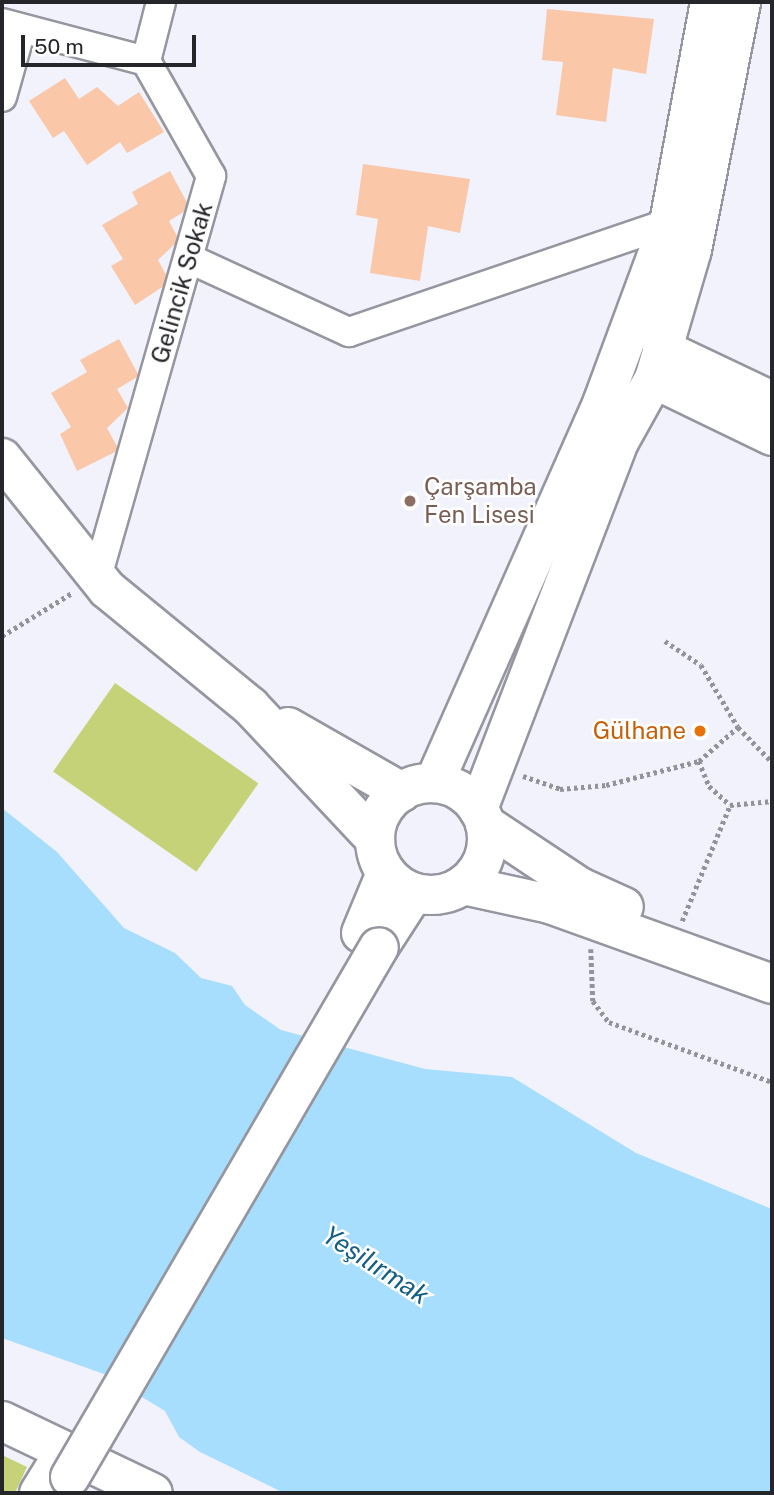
<!DOCTYPE html>
<html>
<head>
<meta charset="utf-8">
<style>
  body { margin:0 }
  #map { position:relative; width:774px; height:1495px; overflow:hidden; background:#f1f2fc; font-family:"Public Sans",sans-serif }
  div>[style] { position:absolute }
  .green>* { inset:0; background:#c6d278; transform-origin:0 0 }
  .water>* { inset:0; background:#a8defd }
  .building>* { inset:0; background:#fac7a9 }
  .path>* { height:4.5px; margin-top:-2.25px; transform-origin:0; background:repeating-linear-gradient(90deg,#93949b 0 3.5px,transparent 0 7px) }
  .roads { filter:drop-shadow(2px 0 #95969f) drop-shadow(-2px 0 #95969f) drop-shadow(0 2px #95969f) drop-shadow(0 -2px #95969f) }
  .street>* { height:28px; margin:-14px; padding:0 14px; transform-origin:14px; border-radius:14px; background:#fff }
  .secondary>* { height:38px; margin:-19px; padding:0 19px; transform-origin:19px; border-radius:19px; background:#fff }
  .secondary>.ring { margin:-19px; padding:0; box-sizing:content-box; background:none; border:38px solid #fff; border-radius:50% }
  .bridges { filter:drop-shadow(2px 0 #95969f) drop-shadow(-2px 0 #95969f) drop-shadow(0 2px #95969f) drop-shadow(0 -2px #95969f) }
  .secondary-bridge>* { height:38px; margin:-19px; padding:0 19px; transform-origin:19px; border-radius:19px; background:#fff }
  .dots>* { width:19px; height:19px; translate:-50% -50%; box-sizing:border-box; border:4px solid #fff; border-radius:50% }
  span { translate:-50% -50%; white-space:nowrap; text-align:center; line-height:1.15; -webkit-text-stroke:5px #fff; paint-order:stroke }
  .street-label { font-size:24px; color:#252629 }
  .education-label { font-size:24px; color:#785e54 }
  .left { translate:0 -50%; text-align:left }
  .food-label { font-size:24px; color:#c56008 }
  .right { translate:-100% -50%; text-align:right }
  .water-label { font-size:26px; color:#145f81; font-style:italic }
  .frame { position:absolute; inset:0; border:4px solid #252629; pointer-events:none }
  .scale { position:absolute; left:21px; top:35px; width:175px; height:32px; box-sizing:border-box; border:4px solid #252629; border-top:0; padding-left:9px; font-size:21px; line-height:24px; white-space:nowrap; color:#252629; -webkit-text-stroke:5px #fff; paint-order:stroke }
</style>
</head>
<body>
<div id="map">
  <div class="green">
    <i style="left:115px;top:683px;width:175px;height:108px;rotate:35deg"></i>
    <i style="clip-path:polygon(2px 1455px,27px 1467px,15px 1493px,2px 1493px)"></i>
  </div>
  <div class="water">
    <i style="clip-path:polygon(2px 808px,57px 852px,124px 928px,175px 953px,201px 978px,232px 986px,245px 1005px,281px 1030px,425px 1069px,512px 1077px,636px 1153px,772px 1209px,772px 1493px,284px 1493px,200px 1452px,179px 1437px,165px 1411px,104px 1374px,2px 1338px)"></i>
  </div>
  <div class="building">
    <i style="clip-path:polygon(547px 9px,654px 19px,646px 74px,613px 68px,606px 122px,556px 115px,563px 62px,542px 60px)"></i>
    <i style="clip-path:polygon(65px 78px,79px 99px,97px 87px,118px 106px,139px 92px,164px 132px,127px 153px,120px 142px,87px 165px,64px 131px,53px 138px,29px 101px)"></i>
    <i style="clip-path:polygon(363px 164px,470px 179px,460px 233px,428px 226px,420px 281px,370px 273px,378px 219px,356px 215px)"></i>
    <i style="clip-path:polygon(170px 171px,190px 208px,169px 221px,179px 240px,158px 260px,170px 282px,135px 305px,111px 266px,123px 259px,102px 225px,138px 204px,132px 192px)"></i>
    <i style="clip-path:polygon(119px 339px,139px 376px,117px 389px,128px 408px,107px 428px,119px 450px,77px 471px,60px 434px,71px 427px,51px 393px,87px 372px,80px 360px)"></i>
  </div>
  <div class="path">
    <i style="left:2px;top:636px;width:82px;rotate:-31.6deg"></i>
    <i style="left:665px;top:641px;width:43px;rotate:33.7deg"></i>
    <i style="left:701px;top:665px;width:72px;rotate:59.2deg"></i>
    <i style="left:738px;top:727px;width:49px;rotate:45.8deg"></i>
    <i style="left:699px;top:761px;width:52px;rotate:-41.1deg"></i>
    <i style="left:523px;top:776px;width:39px;rotate:19deg"></i>
    <i style="left:560px;top:789px;width:46px;rotate:-5deg"></i>
    <i style="left:606px;top:785px;width:96px;rotate:-14.5deg"></i>
    <i style="left:699px;top:761px;width:27px;rotate:68deg"></i>
    <i style="left:709px;top:786px;width:28px;rotate:42deg"></i>
    <i style="left:730px;top:805px;width:42px;rotate:-5.4deg"></i>
    <i style="left:682px;top:921px;width:126px;rotate:-67.5deg"></i>
    <i style="left:591px;top:949px;width:52px;rotate:87.8deg"></i>
    <i style="left:593px;top:1001px;width:26px;rotate:53deg"></i>
    <i style="left:609px;top:1022px;width:174px;rotate:20.2deg"></i>
  </div>
  <div class="roads">
    <div class="street">
      <i style="left:2px;top:23px;width:149px;rotate:14.8deg"></i>
      <i style="left:2px;top:97px;width:66px;rotate:-74.3deg"></i>
      <i style="left:190px;top:259px;width:175px;rotate:24.7deg"></i>
      <i style="left:349px;top:332px;width:338px;rotate:-18.8deg"></i>
      <i style="left:97px;top:577px;width:417px;rotate:-74.1deg"></i>
      <i style="left:211px;top:176px;width:132px;rotate:-119.5deg"></i>
      <i style="left:146px;top:61px;width:61px;rotate:-75.7deg"></i>
    </div>
    <div class="secondary">
      <i style="left:662px;top:349px;width:122px;rotate:25.3deg"></i>
      <i style="left:654px;top:379px;width:131px;rotate:25.8deg"></i>
      <i style="left:2px;top:458px;width:168px;rotate:51.3deg"></i>
      <i style="left:107px;top:589px;width:185px;rotate:39.3deg"></i>
      <i style="left:250px;top:706px;width:183px;rotate:46.8deg"></i>
      <i style="left:288px;top:727px;width:131px;rotate:29.7deg"></i>
      <i style="left:434px;top:783px;width:418px;rotate:-66.1deg"></i>
      <i style="left:603px;top:401px;width:190px;rotate:-69.7deg"></i>
      <i style="left:669px;top:223px;width:225px;rotate:-79.5deg"></i>
      <i class="ring" style="left:375px;top:783px;width:74px;height:74px"></i>
      <i style="left:478px;top:809px;width:395px;rotate:-69deg"></i>
      <i style="left:620px;top:440px;width:70px;rotate:-60.9deg"></i>
      <i style="left:654px;top:379px;width:134px;rotate:-73.6deg"></i>
      <i style="left:692px;top:250px;width:253px;rotate:-78.8deg"></i>
      <i style="left:485px;top:824px;width:114px;rotate:33.6deg"></i>
      <i style="left:580px;top:887px;width:48px;rotate:24.4deg"></i>
      <i style="left:463px;top:885px;width:89px;rotate:12.3deg"></i>
      <i style="left:550px;top:904px;width:236px;rotate:19.8deg"></i>
      <i style="left:361px;top:933px;width:65px;rotate:-67.4deg"></i>
      <i style="left:379px;top:947px;width:64px;rotate:-57.1deg"></i>
      <i style="left:2px;top:1421px;width:167px;rotate:25.5deg"></i>
      <i style="left:39px;top:1493px;width:34px;rotate:-58deg"></i>
    </div>
  </div>
  <div class="bridges">
    <div class="secondary-bridge">
      <i style="left:70px;top:1477px;width:613px;rotate:-59.76deg"></i>
    </div>
  </div>
  <div class="dots">
    <i style="left:410px;top:501px;background:#8d6e63"></i>
    <i style="left:700px;top:731px;background:#e8710a"></i>
  </div>
  <div class="street-label">
    <span style="left:182px;top:283px;rotate:-74deg">Gelincik Sokak</span>
  </div>
  <div class="education-label">
    <span class="left" style="left:424px;top:501px">Çarşamba<br>Fen Lisesi</span>
  </div>
  <div class="food-label">
    <span class="right" style="left:686px;top:731px">Gülhane</span>
  </div>
  <div class="water-label">
    <span style="left:376px;top:1265px;rotate:33deg">Yeşilırmak</span>
  </div>
  <div class="frame"></div>
  <div class="scale">50 m</div>
</div>
</body>
</html>
